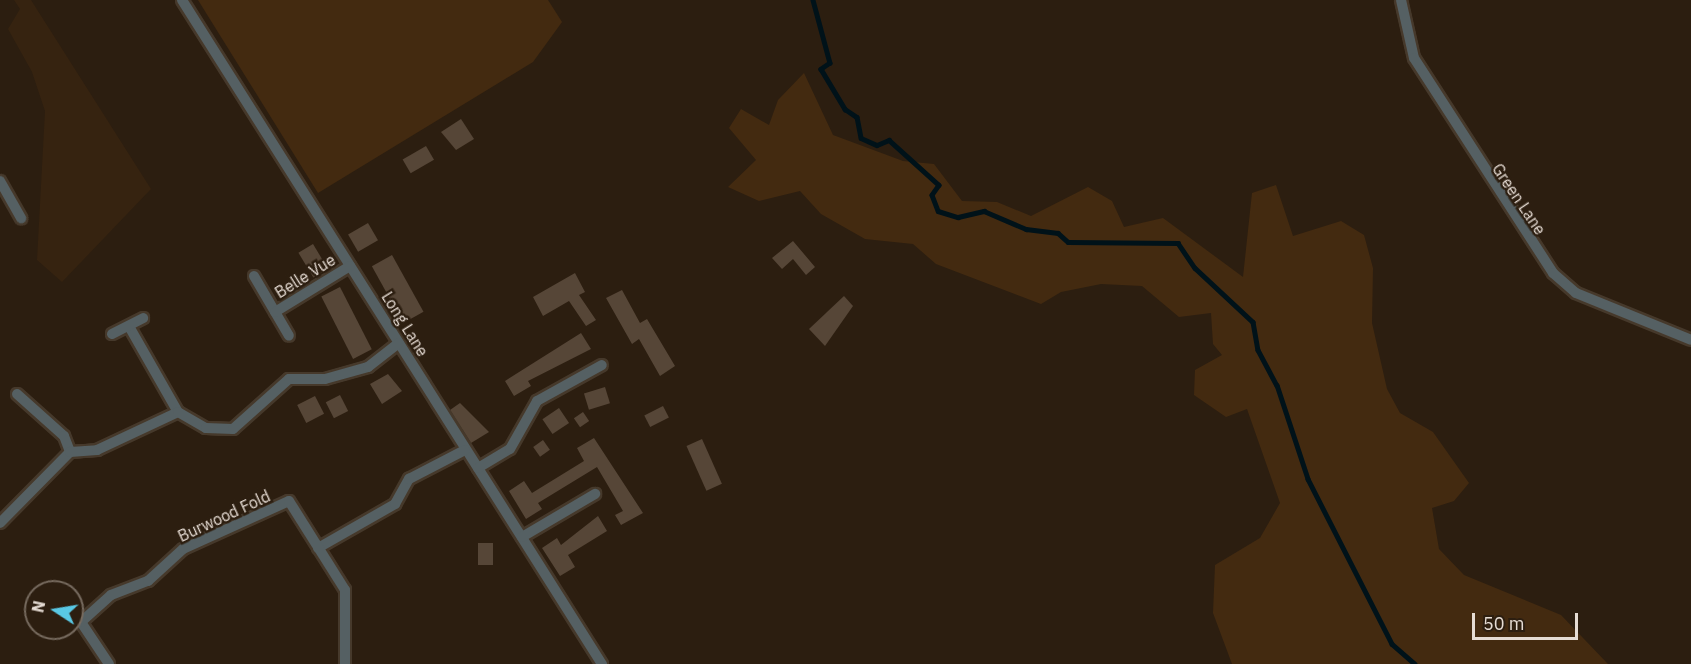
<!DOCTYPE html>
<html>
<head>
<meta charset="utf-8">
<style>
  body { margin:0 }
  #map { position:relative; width:1691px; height:664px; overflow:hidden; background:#2c1e10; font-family:"IBM Plex Sans",sans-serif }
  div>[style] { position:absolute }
  .built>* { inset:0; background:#362310 }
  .green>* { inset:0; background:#432a10 }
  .stream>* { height:4.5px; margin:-2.25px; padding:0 2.25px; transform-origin:2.25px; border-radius:2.25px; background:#001219 }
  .building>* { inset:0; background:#564637; transform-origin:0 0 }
  .roads { filter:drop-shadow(2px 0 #46392b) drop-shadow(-2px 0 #46392b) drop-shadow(0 2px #46392b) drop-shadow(0 -2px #46392b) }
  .street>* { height:10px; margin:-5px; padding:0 5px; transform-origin:5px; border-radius:5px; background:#556063 }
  span { translate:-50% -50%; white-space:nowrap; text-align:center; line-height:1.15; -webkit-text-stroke:5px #2c1e10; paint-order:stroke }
  .street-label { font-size:16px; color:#e6dcd4 }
  .north { position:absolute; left:24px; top:580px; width:60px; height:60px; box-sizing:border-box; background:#2c1e10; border:2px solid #766a5e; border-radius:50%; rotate:282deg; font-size:16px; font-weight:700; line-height:24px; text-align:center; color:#e6dcd4 }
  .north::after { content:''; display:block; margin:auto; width:21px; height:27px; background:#59c8e4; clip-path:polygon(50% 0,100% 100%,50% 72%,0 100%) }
  .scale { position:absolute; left:1472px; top:613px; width:106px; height:27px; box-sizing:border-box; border:3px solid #e6dcd4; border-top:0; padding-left:8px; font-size:18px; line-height:21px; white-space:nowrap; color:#e6dcd4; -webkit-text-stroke:4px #2c1e10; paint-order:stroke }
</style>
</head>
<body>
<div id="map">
  <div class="built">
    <i style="clip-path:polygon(14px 0,31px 0,151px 189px,62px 282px,37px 260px,45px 111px,32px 72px,8px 29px,20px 9px)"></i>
  </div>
  <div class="green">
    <i style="clip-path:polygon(198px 0,548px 0,562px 22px,533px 62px,318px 193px)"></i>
    <i style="clip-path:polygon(804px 73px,833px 135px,903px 161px,934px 164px,962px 201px,997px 202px,1031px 216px,1088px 187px,1112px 201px,1124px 227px,1163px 218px,1243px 277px,1252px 193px,1276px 185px,1293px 236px,1341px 221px,1364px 235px,1373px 268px,1372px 323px,1387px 389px,1400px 413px,1433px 432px,1469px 483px,1454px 501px,1432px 508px,1439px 549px,1464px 575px,1561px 615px,1608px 664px,1232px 664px,1213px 613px,1215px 565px,1260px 538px,1280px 503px,1247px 409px,1226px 417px,1194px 395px,1195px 370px,1222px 355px,1213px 344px,1211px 313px,1179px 317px,1142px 286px,1101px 284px,1061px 292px,1041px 304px,936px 264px,913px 244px,865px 239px,821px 214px,800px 191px,759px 201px,728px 187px,756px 160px,729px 128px,741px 109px,769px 125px,778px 100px)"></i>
  </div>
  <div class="stream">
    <i style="left:813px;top:0;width:65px;rotate:74.9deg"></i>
    <i style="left:830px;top:63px;width:11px;rotate:146deg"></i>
    <i style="left:821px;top:69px;width:47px;rotate:59deg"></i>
    <i style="left:845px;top:109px;width:14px;rotate:34deg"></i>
    <i style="left:857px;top:117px;width:21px;rotate:79deg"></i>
    <i style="left:861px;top:138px;width:17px;rotate:24deg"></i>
    <i style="left:877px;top:145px;width:13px;rotate:-23deg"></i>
    <i style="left:889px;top:140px;width:67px;rotate:42deg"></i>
    <i style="left:939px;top:185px;width:12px;rotate:125deg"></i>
    <i style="left:932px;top:195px;width:17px;rotate:69deg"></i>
    <i style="left:938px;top:211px;width:21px;rotate:17deg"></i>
    <i style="left:958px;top:217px;width:27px;rotate:-13deg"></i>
    <i style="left:984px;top:211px;width:46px;rotate:23.2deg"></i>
    <i style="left:1026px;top:229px;width:32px;rotate:7deg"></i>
    <i style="left:1058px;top:233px;width:13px;rotate:42deg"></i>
    <i style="left:1068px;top:242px;width:110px;rotate:0.5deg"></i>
    <i style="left:1178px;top:243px;width:30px;rotate:56deg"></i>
    <i style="left:1195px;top:268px;width:79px;rotate:43deg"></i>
    <i style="left:1253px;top:322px;width:28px;rotate:80deg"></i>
    <i style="left:1258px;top:350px;width:40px;rotate:62deg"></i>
    <i style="left:1277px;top:385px;width:99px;rotate:71.7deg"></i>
    <i style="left:1308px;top:479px;width:185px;rotate:63deg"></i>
    <i style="left:1392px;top:644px;width:30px;rotate:41deg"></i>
  </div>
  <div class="building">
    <i style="clip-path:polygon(461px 119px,474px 139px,456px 150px,441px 132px)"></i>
    <i style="left:426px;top:146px;width:16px;height:27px;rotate:60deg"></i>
    <i style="left:368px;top:223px;width:20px;height:23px;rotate:60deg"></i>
    <i style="clip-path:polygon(793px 241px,815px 267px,806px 275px,793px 259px,782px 269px,772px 258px)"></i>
    <i style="left:313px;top:244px;width:29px;height:17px;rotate:59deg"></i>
    <i style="left:392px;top:255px;width:65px;height:23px;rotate:61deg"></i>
    <i style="clip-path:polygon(575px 273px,585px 292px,579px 295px,596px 320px,586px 326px,569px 301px,543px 316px,533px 297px)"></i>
    <i style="left:340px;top:287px;width:70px;height:21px;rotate:63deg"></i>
    <i style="clip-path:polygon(622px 290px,640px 323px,647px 319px,675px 366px,660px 376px,639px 339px,632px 344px,606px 298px)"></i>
    <i style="clip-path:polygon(844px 296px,853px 306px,825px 346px,809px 329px)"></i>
    <i style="clip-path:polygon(581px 333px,591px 349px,528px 381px,531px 386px,514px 396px,505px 381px)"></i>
    <i style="clip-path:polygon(388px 374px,402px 391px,382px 404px,370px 384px)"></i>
    <i style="left:605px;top:387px;width:17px;height:22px;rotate:73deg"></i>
    <i style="left:340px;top:395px;width:18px;height:16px;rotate:63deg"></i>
    <i style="left:315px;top:396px;width:20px;height:20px;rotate:63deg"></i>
    <i style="clip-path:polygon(460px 403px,489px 432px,471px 443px,450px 410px)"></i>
    <i style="left:663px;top:406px;width:13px;height:21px;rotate:63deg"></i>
    <i style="left:559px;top:408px;width:18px;height:20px;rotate:56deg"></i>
    <i style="left:583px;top:412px;width:11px;height:11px;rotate:56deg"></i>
    <i style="clip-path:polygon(594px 438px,643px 513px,621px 525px,615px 515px,623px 511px,597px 467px,538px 503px,542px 509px,526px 519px,509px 491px,524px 481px,532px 493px,584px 461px,577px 448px)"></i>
    <i style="left:702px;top:439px;width:49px;height:17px;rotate:66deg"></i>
    <i style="left:543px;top:440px;width:12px;height:12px;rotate:55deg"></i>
    <i style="clip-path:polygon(598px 516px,607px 531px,568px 555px,575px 567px,560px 576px,542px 548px,557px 538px,561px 545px)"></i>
    <i style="left:478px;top:543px;width:15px;height:22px"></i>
  </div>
  <div class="roads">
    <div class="street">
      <i style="left:182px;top:0;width:786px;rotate:57.69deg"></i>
      <i style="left:1401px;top:0;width:59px;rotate:77.4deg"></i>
      <i style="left:1414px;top:58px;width:256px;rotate:57.1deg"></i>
      <i style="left:1553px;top:273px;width:30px;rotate:41deg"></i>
      <i style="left:1576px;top:293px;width:124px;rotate:22.2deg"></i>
      <i style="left:0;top:181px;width:43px;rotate:60.4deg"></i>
      <i style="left:254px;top:276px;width:69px;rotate:59.7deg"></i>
      <i style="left:275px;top:312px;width:88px;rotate:-31.5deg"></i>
      <i style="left:130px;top:328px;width:97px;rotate:60.3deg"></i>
      <i style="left:112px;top:334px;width:35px;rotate:-27deg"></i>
      <i style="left:17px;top:394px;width:63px;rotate:41.8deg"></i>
      <i style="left:64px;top:436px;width:17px;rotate:69deg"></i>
      <i style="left:478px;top:468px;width:37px;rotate:-31deg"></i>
      <i style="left:510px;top:449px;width:55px;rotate:-60.6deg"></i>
      <i style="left:537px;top:401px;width:74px;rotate:-29deg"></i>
      <i style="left:0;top:523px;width:100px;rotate:-45.4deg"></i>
      <i style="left:70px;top:452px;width:27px;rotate:-4deg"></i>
      <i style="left:97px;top:450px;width:89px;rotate:-25.1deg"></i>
      <i style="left:178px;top:412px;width:32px;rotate:30deg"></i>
      <i style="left:206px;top:428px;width:27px;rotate:2deg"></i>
      <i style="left:233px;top:429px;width:75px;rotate:-41.8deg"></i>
      <i style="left:289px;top:379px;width:36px"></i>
      <i style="left:325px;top:379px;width:45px;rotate:-15.6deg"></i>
      <i style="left:368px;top:367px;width:39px;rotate:-38deg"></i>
      <i style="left:522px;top:537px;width:85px;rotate:-30.5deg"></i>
      <i style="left:318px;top:548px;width:89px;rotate:-29.7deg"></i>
      <i style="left:395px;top:504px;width:29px;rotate:-61deg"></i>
      <i style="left:409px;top:479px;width:63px;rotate:-27.4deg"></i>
      <i style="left:109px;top:664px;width:50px;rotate:-123.7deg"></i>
      <i style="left:81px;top:622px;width:40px;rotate:-42deg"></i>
      <i style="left:111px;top:595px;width:40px;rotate:-21deg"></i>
      <i style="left:148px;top:581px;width:47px;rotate:-42.4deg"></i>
      <i style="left:183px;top:549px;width:116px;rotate:-24.4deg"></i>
      <i style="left:289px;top:501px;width:105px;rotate:57.8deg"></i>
      <i style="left:345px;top:590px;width:74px;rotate:90deg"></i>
    </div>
  </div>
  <div class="street-label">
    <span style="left:1519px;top:199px;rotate:56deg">Green Lane</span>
    <span style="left:305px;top:276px;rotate:-32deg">Belle Vue</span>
    <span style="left:405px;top:324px;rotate:58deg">Long Lane</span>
    <span style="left:224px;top:516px;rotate:-25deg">Burwood Fold</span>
  </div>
  <div class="north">N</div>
  <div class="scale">50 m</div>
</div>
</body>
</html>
